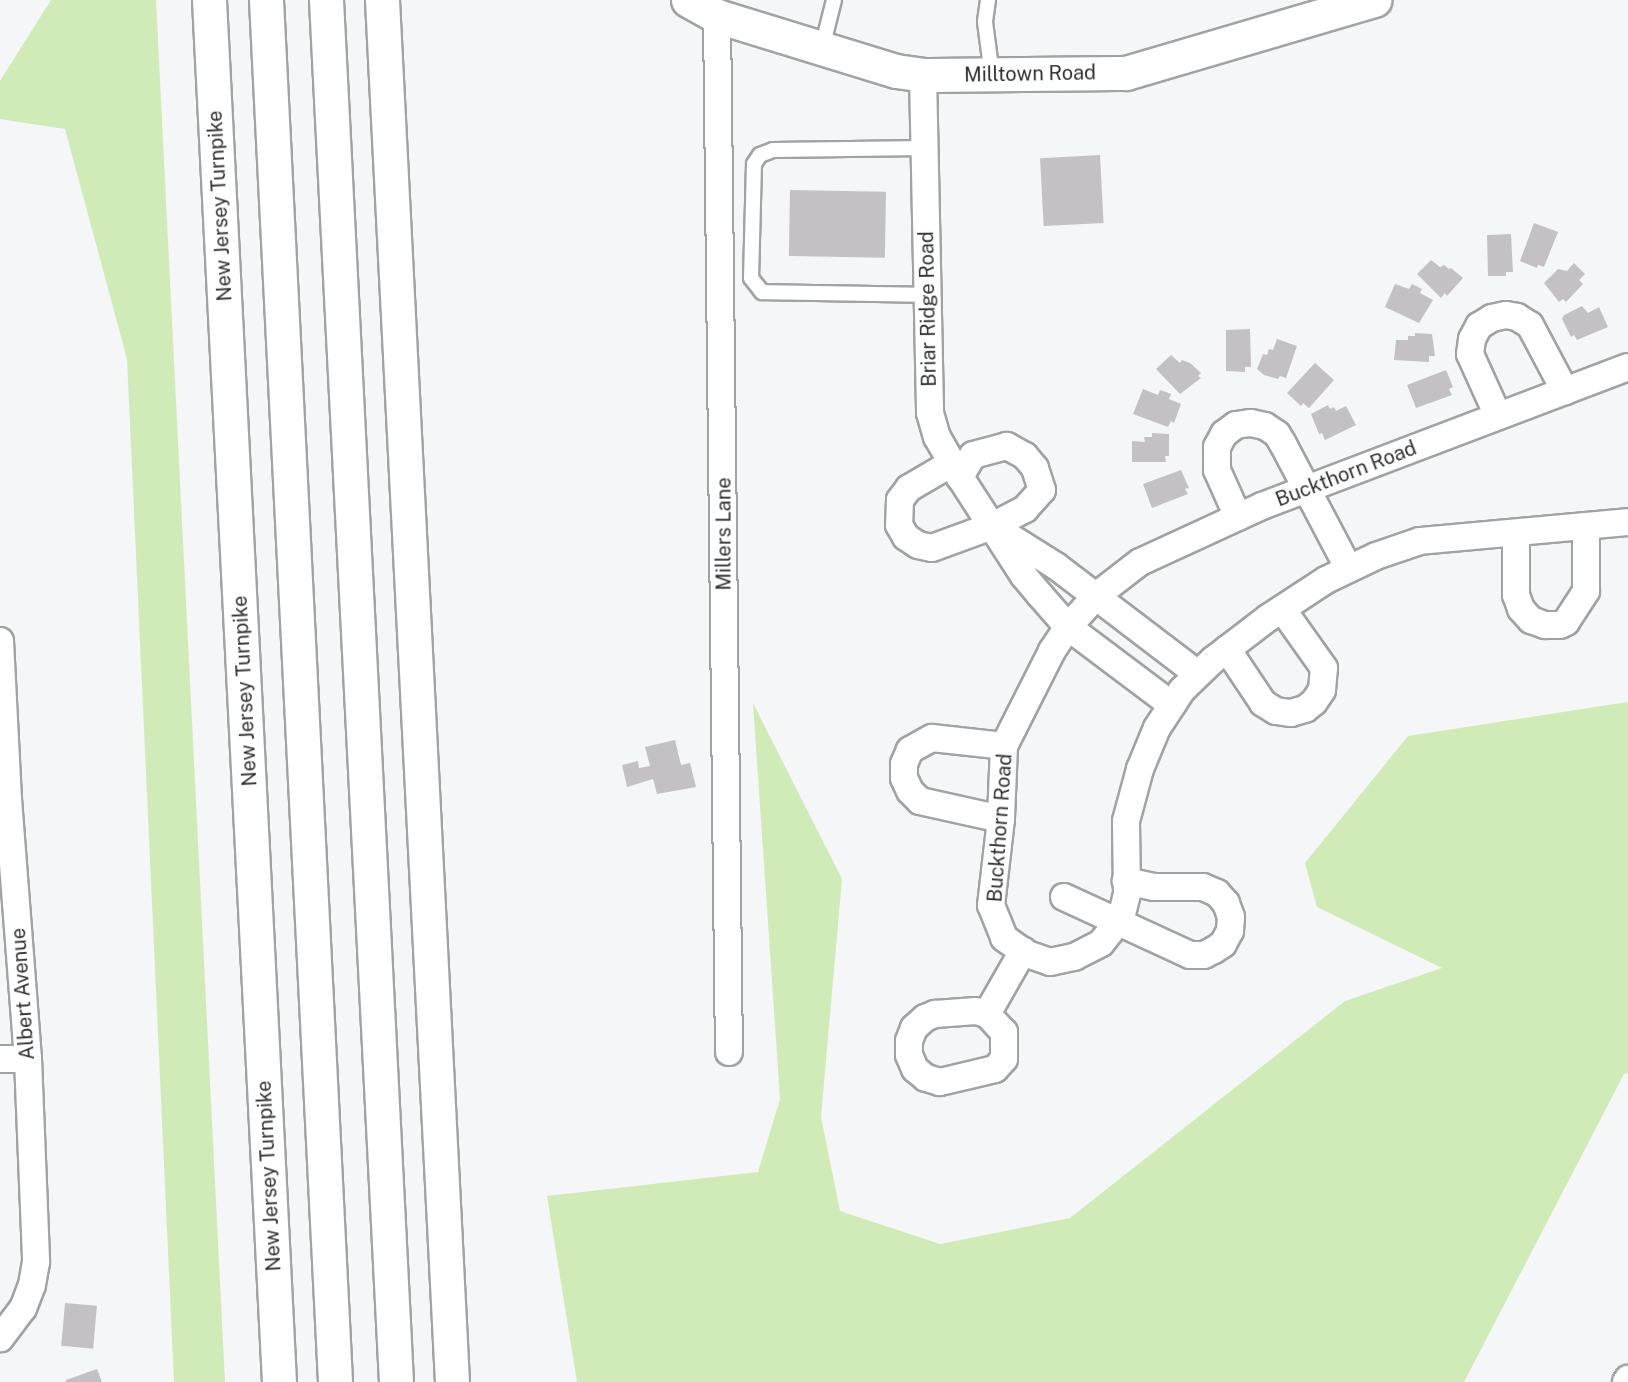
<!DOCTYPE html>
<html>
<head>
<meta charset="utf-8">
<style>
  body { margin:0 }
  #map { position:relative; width:1628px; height:1382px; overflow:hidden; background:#f4f6f7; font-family:"Public Sans",sans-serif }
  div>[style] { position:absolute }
  .green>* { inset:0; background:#d1ebb8 }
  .building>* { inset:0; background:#c3c1c3; transform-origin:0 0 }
  .roads { filter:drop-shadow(2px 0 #a1a2a4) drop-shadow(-2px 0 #a1a2a4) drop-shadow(0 2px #a1a2a4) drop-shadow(0 -2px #a1a2a4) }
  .service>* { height:14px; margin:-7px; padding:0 7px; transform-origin:7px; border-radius:7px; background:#fff }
  .minor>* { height:26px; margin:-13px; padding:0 13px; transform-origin:13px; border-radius:13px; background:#fff }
  .tertiary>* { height:33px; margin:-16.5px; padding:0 16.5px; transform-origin:16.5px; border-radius:16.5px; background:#fff }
  .motorway>* { height:33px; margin:-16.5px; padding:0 16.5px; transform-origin:16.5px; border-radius:16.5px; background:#fff }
  span { translate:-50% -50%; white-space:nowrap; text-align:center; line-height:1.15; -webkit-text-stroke:6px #fff; paint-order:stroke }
  .street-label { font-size:20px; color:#303131 }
</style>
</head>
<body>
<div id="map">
  <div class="green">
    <i style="clip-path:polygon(51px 0,156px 0,225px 1382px,174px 1382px,127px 359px,65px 129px,0 119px,0 81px)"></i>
    <i style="clip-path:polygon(1628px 702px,1628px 1073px,1624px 1074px,1464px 1382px,577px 1382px,547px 1196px,758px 1172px,780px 1099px,753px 703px,842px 879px,821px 1117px,840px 1211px,940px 1244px,1070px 1218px,1345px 1001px,1442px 968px,1317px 907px,1305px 863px,1408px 736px)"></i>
  </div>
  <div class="building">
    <i style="left:1100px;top:155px;width:68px;height:60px;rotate:87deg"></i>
    <i style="left:790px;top:190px;width:96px;height:66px;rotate:1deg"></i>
    <i style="clip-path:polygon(1534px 223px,1558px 232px,1544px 267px,1538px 265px,1537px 268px,1520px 261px)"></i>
    <i style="clip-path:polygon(1511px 234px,1513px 272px,1506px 272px,1506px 276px,1488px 276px,1487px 235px)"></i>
    <i style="clip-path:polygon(1431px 260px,1440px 267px,1444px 265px,1449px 269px,1451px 268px,1463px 278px,1447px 296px,1445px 293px,1441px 298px,1417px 274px)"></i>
    <i style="clip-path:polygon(1574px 263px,1585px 274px,1579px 280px,1583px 284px,1566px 302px,1563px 299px,1559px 302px,1544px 283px,1558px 269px,1567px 271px)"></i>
    <i style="clip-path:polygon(1395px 284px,1409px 289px,1412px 284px,1422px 289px,1420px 293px,1433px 300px,1419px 323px,1385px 307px)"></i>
    <i style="clip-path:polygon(1582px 306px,1588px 313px,1599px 307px,1608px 327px,1577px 340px,1574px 335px,1571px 337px,1562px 319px,1564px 315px)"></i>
    <i style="clip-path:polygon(1250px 329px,1251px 367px,1245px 367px,1245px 372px,1226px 371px,1226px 330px)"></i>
    <i style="clip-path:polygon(1415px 333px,1432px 334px,1435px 356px,1429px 356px,1429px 362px,1394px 360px,1396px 340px,1408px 340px,1408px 336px,1415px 336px)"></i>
    <i style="clip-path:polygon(1277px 339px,1297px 346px,1286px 378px,1280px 376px,1278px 379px,1264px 375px,1257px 369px,1263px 354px,1267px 355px,1269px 349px,1273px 350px)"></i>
    <i style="clip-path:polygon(1171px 355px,1180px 363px,1182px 360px,1190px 363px,1201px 373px,1198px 376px,1201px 378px,1180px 394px,1156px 369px)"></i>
    <i style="clip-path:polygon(1315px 363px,1334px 380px,1309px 408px,1303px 403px,1301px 406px,1287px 393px)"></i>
    <i style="clip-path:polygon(1446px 370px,1453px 387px,1449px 389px,1452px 395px,1416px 408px,1407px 385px)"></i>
    <i style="clip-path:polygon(1143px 389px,1158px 395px,1160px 390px,1171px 394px,1169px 399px,1181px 404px,1174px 423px,1171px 421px,1168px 427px,1133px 414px)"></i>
    <i style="clip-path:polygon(1328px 405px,1330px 409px,1334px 407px,1336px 411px,1346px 406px,1356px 425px,1325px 440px,1322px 433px,1319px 434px,1311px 414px)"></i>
    <i style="clip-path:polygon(1152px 433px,1169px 434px,1169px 456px,1165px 456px,1166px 462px,1132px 462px,1132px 441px,1145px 442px,1144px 437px,1152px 437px)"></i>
    <i style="clip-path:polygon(1181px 470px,1189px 488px,1185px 489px,1188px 494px,1152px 508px,1143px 484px)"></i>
    <i style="clip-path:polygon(675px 740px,681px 765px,690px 763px,696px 787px,657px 794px,653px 779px,627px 787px,622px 765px,638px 761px,639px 768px,650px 766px,645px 747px)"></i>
    <i style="left:65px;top:1303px;width:32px;height:43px;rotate:5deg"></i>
    <i style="clip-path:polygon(97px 1369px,102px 1382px,66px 1382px,66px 1380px)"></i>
  </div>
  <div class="roads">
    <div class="service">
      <i style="left:988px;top:0;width:22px;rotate:98deg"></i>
      <i style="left:985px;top:22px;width:53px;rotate:82.5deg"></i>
      <i style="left:822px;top:48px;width:49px;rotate:-76deg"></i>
      <i style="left:925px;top:148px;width:152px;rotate:179.2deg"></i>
      <i style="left:773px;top:150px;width:14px;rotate:159deg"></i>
      <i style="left:760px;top:155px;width:11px;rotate:124deg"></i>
      <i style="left:754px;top:164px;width:114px;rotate:91.5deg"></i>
      <i style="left:751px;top:278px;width:18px;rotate:52deg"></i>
      <i style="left:762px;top:292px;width:166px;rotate:1deg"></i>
    </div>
    <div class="minor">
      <i style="left:717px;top:16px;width:1036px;rotate:89.34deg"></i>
      <i style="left:923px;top:75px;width:338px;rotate:88.8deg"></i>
      <i style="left:930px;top:413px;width:25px;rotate:74deg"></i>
      <i style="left:937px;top:437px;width:46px;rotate:60.1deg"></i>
      <i style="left:960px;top:477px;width:118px;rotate:57.1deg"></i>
      <i style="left:1024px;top:576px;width:25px;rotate:50deg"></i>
      <i style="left:1040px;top:595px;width:43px;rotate:48.8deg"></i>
      <i style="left:1068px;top:627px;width:130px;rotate:36.9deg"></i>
      <i style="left:1628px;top:367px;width:392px;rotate:159.2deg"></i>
      <i style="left:1262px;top:506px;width:134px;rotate:155.3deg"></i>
      <i style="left:1140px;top:562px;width:56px;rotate:142.3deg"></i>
      <i style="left:1096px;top:596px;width:42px;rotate:132.1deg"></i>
      <i style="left:1068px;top:627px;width:29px;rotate:124deg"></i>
      <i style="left:1052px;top:651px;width:106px;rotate:116.8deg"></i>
      <i style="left:1004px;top:746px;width:73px;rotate:92.4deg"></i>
      <i style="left:1001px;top:819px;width:87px;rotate:96.6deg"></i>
      <i style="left:991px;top:905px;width:35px;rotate:68deg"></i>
      <i style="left:1004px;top:938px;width:28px;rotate:35deg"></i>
      <i style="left:1027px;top:954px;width:24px;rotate:19deg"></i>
      <i style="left:1050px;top:962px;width:25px;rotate:-12deg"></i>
      <i style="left:1074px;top:957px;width:30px;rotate:-27deg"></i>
      <i style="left:1101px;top:943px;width:32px;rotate:-51deg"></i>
      <i style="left:1121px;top:918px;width:25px;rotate:-76deg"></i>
      <i style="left:1127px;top:894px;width:73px;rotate:-90.8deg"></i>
      <i style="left:1126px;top:821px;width:54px;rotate:-74.9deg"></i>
      <i style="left:1140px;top:769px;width:44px;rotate:-67.5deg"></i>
      <i style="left:1157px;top:728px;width:45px;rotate:-56.7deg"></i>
      <i style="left:1182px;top:690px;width:43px;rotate:-44.1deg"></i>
      <i style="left:1213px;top:660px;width:69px;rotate:-37.4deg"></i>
      <i style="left:1268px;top:618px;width:69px;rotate:-33.2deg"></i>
      <i style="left:1326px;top:580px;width:55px;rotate:-25.6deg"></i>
      <i style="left:1376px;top:556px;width:46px;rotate:-18.8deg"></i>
      <i style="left:1420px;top:541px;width:209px;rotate:-5.2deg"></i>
      <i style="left:1498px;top:416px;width:68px;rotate:-114.3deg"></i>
      <i style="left:1470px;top:354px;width:15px;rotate:-82deg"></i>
      <i style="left:1472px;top:339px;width:15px;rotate:-62deg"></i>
      <i style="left:1479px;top:326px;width:15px;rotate:-32deg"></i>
      <i style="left:1492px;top:318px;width:14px;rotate:-12deg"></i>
      <i style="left:1506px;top:315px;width:11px;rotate:10deg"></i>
      <i style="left:1517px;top:317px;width:15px;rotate:32deg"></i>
      <i style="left:1530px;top:325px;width:75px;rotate:62.1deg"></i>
      <i style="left:952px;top:463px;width:50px;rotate:149.8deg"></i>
      <i style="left:909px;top:488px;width:15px;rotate:127deg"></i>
      <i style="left:900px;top:500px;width:25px;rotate:92deg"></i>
      <i style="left:899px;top:525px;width:14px;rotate:60deg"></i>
      <i style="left:906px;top:537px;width:14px;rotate:34deg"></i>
      <i style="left:918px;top:545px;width:14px;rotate:12deg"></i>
      <i style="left:932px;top:548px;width:64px;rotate:-20.1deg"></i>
      <i style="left:992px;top:526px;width:37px;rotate:-27deg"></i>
      <i style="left:1025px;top:509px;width:25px;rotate:-48deg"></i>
      <i style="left:1042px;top:490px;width:23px;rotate:-108deg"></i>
      <i style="left:1035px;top:468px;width:16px;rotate:-130deg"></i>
      <i style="left:1025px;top:456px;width:21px;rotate:-151deg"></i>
      <i style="left:1007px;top:446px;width:35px;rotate:165deg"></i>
      <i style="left:973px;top:455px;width:26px;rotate:121deg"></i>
      <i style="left:1238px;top:517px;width:51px;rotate:-114.1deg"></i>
      <i style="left:1217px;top:470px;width:23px;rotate:-90deg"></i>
      <i style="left:1217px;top:447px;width:15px;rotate:-62deg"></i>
      <i style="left:1224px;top:434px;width:15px;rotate:-37deg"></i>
      <i style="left:1236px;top:425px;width:15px;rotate:-8deg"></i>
      <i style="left:1251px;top:423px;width:14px;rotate:12deg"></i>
      <i style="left:1265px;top:426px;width:14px;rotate:34deg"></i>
      <i style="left:1277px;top:434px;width:12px;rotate:59deg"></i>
      <i style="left:1283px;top:444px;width:141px;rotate:62.2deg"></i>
      <i style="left:997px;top:529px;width:70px;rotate:32.1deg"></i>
      <i style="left:1056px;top:566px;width:178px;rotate:37.3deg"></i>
      <i style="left:1516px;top:533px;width:62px;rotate:90deg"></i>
      <i style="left:1516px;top:595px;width:15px;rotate:70deg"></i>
      <i style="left:1521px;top:609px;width:15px;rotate:48deg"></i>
      <i style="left:1531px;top:620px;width:15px;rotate:20deg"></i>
      <i style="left:1545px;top:625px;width:15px"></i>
      <i style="left:1560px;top:625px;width:7px;rotate:-27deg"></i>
      <i style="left:1566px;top:622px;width:37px;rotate:-57deg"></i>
      <i style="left:1586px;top:591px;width:65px;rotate:-90deg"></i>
      <i style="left:0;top:641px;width:158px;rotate:87.1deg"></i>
      <i style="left:8px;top:799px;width:261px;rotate:85.6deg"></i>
      <i style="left:28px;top:1059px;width:203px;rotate:87.7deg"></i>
      <i style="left:36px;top:1262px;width:23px;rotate:100deg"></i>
      <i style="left:32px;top:1285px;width:25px;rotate:111deg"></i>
      <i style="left:23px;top:1308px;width:38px;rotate:127deg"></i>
      <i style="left:1227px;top:649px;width:65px;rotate:56.3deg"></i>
      <i style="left:1263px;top:703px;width:15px;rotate:32deg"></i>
      <i style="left:1276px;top:711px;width:15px;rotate:8deg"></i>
      <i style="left:1291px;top:713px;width:15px;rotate:-16deg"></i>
      <i style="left:1305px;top:709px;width:11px;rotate:-38deg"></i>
      <i style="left:1314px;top:702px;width:14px;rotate:-56deg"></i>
      <i style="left:1322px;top:690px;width:22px;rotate:-85deg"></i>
      <i style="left:1324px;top:668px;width:72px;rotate:-125.4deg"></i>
      <i style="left:1001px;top:819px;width:83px;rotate:-167.5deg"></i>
      <i style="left:920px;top:801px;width:14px;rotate:-135deg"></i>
      <i style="left:910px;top:791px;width:14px;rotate:-115deg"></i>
      <i style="left:904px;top:778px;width:14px;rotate:-90deg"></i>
      <i style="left:904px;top:764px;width:15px;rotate:-67deg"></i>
      <i style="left:910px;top:750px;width:25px;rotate:-29deg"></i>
      <i style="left:932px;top:738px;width:72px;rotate:6.3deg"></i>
      <i style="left:1064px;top:897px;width:139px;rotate:24.7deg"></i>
      <i style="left:1190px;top:955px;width:14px"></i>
      <i style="left:1204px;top:955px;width:11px;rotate:-27deg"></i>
      <i style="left:1214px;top:950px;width:11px;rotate:-34deg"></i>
      <i style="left:1223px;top:944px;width:15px;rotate:-62deg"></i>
      <i style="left:1230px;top:931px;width:14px;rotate:-86deg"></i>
      <i style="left:1231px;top:917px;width:15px;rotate:-110deg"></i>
      <i style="left:1226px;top:903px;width:13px;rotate:-132deg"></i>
      <i style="left:1217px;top:893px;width:15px;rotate:-157deg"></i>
      <i style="left:1203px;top:887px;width:49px;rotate:180deg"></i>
      <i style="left:1154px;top:887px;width:29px;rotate:-168deg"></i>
      <i style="left:976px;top:1011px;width:11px;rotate:15deg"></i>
      <i style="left:987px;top:1014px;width:25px;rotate:47deg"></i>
      <i style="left:1004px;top:1032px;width:27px;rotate:90deg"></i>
      <i style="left:1004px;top:1059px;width:13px;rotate:132deg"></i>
      <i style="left:995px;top:1069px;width:57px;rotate:166.7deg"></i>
      <i style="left:940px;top:1082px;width:15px;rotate:-164deg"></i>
      <i style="left:926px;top:1078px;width:14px;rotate:-141deg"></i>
      <i style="left:915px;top:1069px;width:15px;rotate:-113deg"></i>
      <i style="left:909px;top:1055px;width:14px;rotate:-90deg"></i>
      <i style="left:909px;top:1041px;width:14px;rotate:-69deg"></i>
      <i style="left:914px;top:1028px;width:15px;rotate:-42deg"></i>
      <i style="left:925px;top:1018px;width:11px;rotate:-22deg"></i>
      <i style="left:935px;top:1014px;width:41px;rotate:-4.2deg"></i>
      <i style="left:987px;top:1014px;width:73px;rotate:-60.3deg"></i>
      <i style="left:0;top:1059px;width:28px"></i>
      <i style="left:1626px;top:1382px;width:4px;rotate:-56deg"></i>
    </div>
    <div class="tertiary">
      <i style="left:688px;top:0;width:33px;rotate:29deg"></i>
      <i style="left:717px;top:16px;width:187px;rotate:17.1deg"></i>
      <i style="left:896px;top:71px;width:27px;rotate:8deg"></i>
      <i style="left:923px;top:75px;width:203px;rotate:-0.6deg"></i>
      <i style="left:1126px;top:73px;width:259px;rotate:-16.4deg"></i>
    </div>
    <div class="motorway">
      <i style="left:209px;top:0;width:1384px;rotate:87.1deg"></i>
      <i style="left:266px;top:0;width:1384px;rotate:87.14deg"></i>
      <i style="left:326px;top:0;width:1384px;rotate:87.1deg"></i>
      <i style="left:382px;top:0;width:1384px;rotate:87.1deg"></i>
    </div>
  </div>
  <div class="street-label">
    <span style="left:1030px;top:74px;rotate:-1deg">Milltown Road</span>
    <span style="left:220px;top:206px;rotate:-93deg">New Jersey Turnpike</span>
    <span style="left:928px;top:309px;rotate:-91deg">Briar Ridge Road</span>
    <span style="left:1346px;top:474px;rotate:-21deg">Buckthorn Road</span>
    <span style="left:724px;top:534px;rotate:-90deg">Millers Lane</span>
    <span style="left:245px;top:691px;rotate:-93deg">New Jersey Turnpike</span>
    <span style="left:1000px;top:828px;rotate:-86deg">Buckthorn Road</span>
    <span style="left:23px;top:994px;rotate:-94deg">Albert Avenue</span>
    <span style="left:269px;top:1176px;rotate:-93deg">New Jersey Turnpike</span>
  </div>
</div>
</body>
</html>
